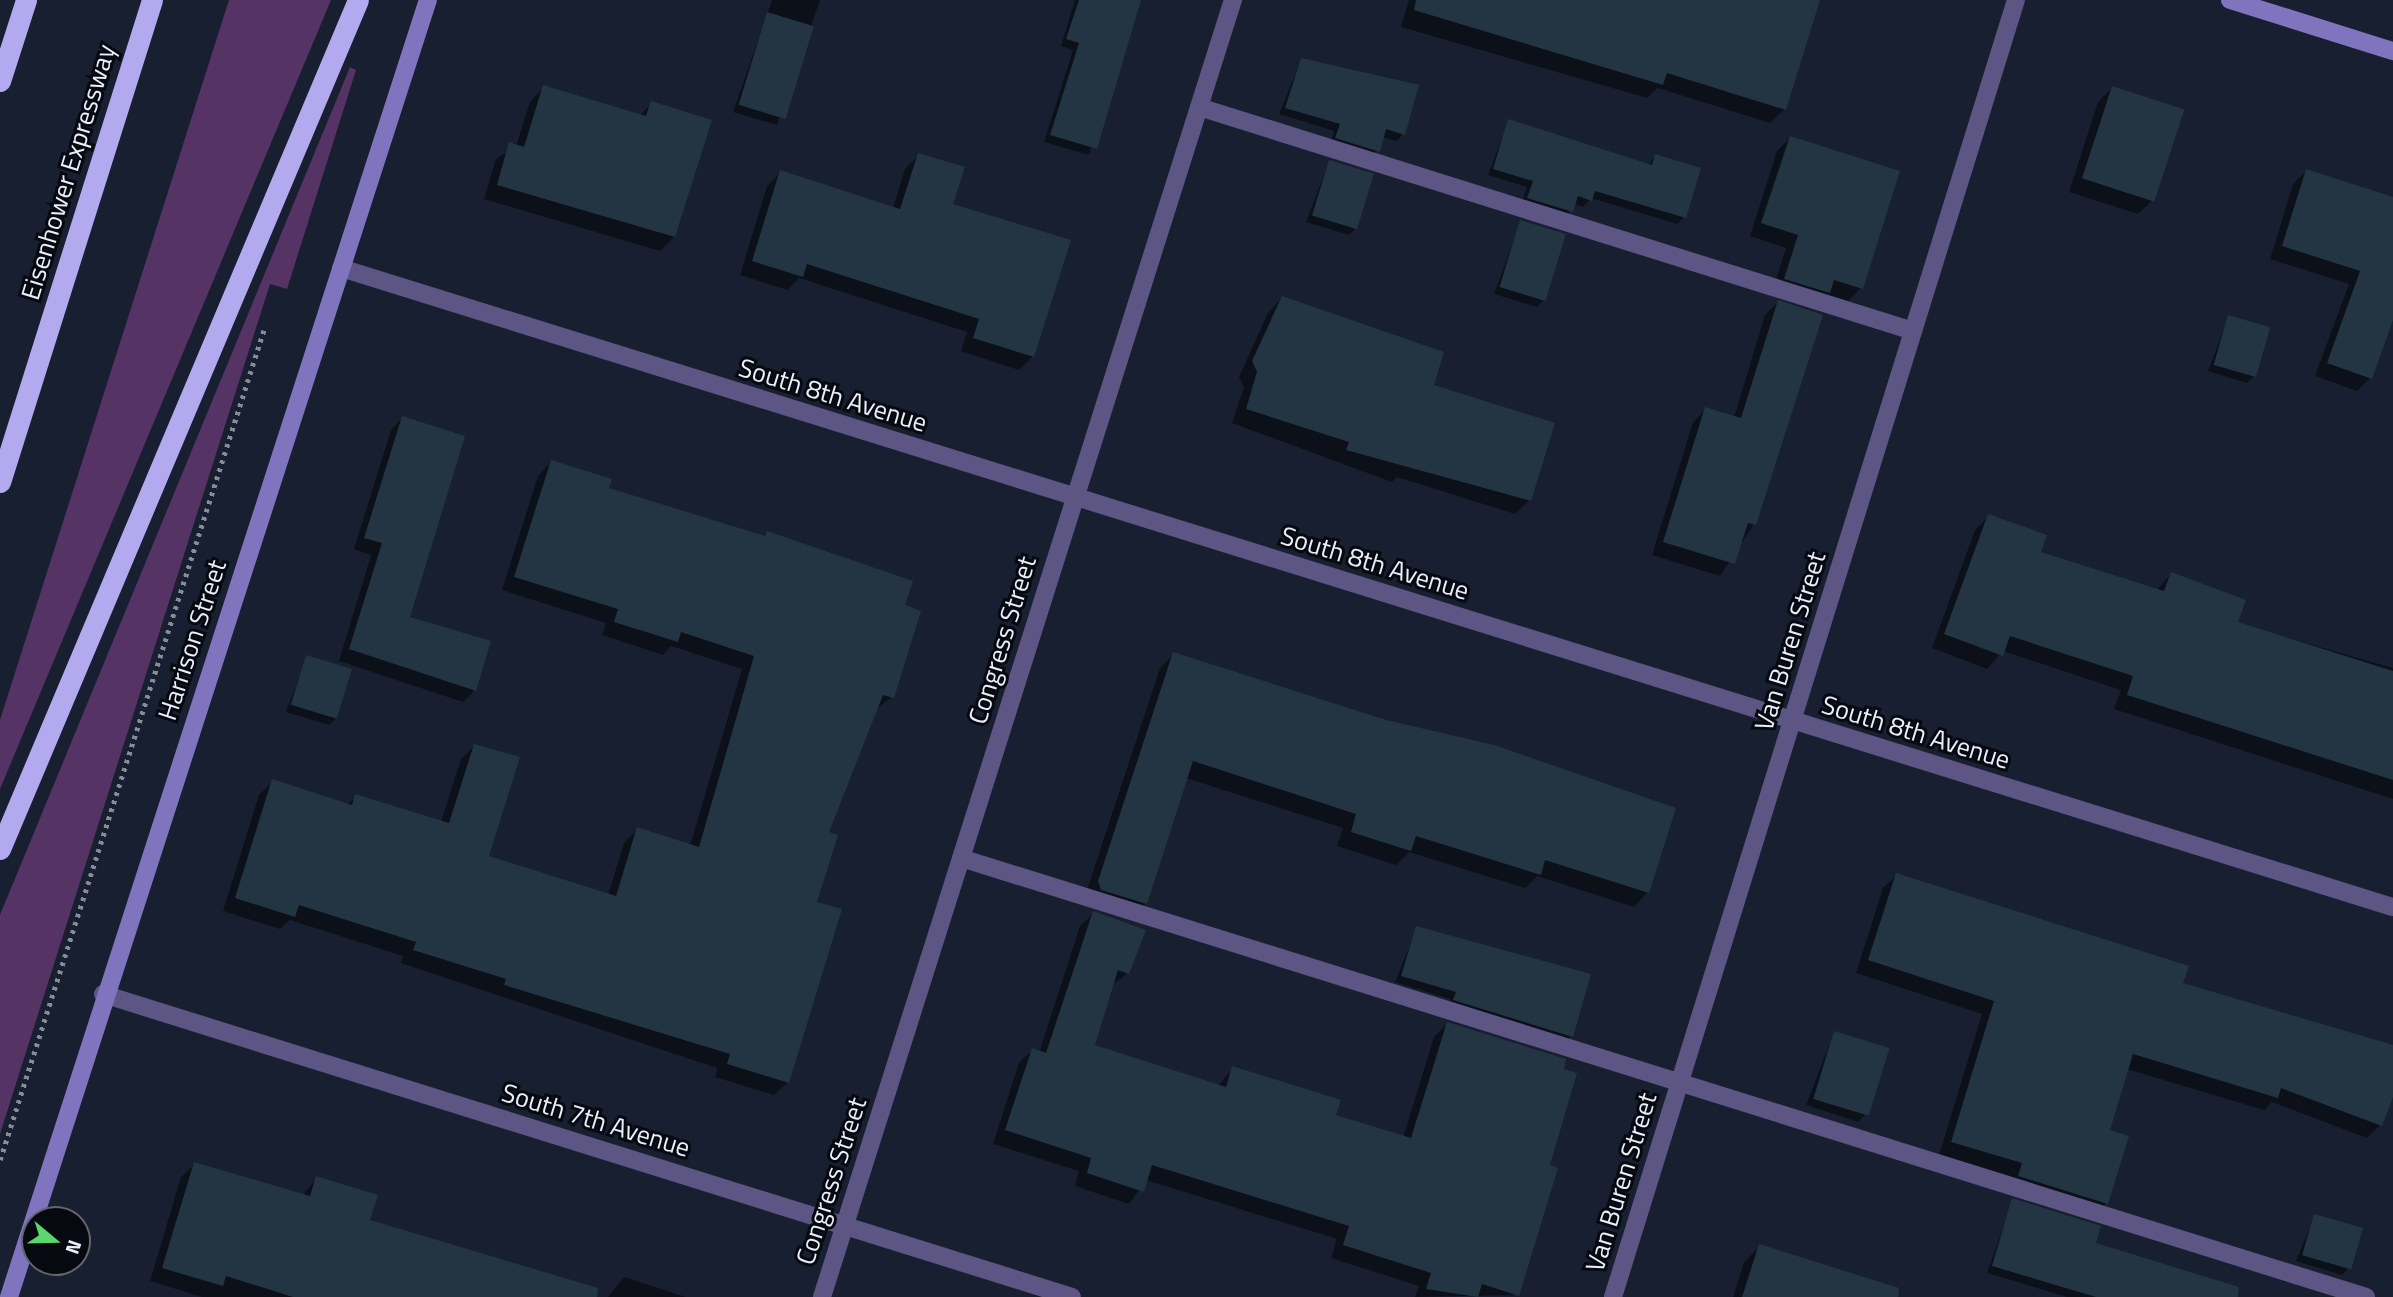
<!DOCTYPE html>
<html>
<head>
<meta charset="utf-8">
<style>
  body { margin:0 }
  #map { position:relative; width:2393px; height:1297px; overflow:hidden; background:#181f30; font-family:"Titillium Web",sans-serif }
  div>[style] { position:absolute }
  .green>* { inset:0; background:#553465 }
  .shadow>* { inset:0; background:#0007 }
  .building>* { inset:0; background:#233543; transform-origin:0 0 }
  .path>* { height:4.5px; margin-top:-2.25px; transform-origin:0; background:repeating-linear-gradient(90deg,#868c9a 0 3.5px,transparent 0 8.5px) }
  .lane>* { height:18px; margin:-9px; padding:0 9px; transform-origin:9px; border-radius:9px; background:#5d5684 }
  .street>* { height:18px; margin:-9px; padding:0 9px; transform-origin:9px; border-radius:9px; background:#5d5684 }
  .secondary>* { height:18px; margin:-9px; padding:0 9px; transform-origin:9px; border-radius:9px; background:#8074bf }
  .highway>* { height:21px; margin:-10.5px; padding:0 10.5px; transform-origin:10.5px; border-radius:10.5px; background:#b3a9ef }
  span { translate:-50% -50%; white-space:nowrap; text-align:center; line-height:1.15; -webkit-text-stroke:6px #060910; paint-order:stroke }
  .street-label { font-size:26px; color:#e9eefa }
  .north { position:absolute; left:21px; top:1206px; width:70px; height:70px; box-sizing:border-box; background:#060910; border:2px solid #61656e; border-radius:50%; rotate:109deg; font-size:19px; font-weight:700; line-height:28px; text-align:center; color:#e9eefa }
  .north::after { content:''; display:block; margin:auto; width:24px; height:32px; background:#5bd56e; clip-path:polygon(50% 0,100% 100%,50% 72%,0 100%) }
</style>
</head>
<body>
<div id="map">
  <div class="green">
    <i style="clip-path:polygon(229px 0,331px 0,0 789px,0 720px)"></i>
    <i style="clip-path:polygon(350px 67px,356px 70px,287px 289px,270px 284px,0 1134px,0 915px)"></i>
  </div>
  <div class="shadow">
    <i style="clip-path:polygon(772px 0,820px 0,777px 125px,733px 112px)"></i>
    <i style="clip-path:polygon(1075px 0,1139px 2px,1089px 155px,1044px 142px,1073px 50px,1061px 46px)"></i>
    <i style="clip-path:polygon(1409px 0,1818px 0,1785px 109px,1770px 123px,1658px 88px,1647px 98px,1401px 27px)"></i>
    <i style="clip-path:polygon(1301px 60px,1403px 134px,1397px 141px,1382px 137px,1372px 158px,1330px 145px,1334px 131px,1279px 114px)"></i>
    <i style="clip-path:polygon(544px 87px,639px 116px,652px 103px,674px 237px,660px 251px,484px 199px,496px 159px,516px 146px,530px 102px)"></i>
    <i style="clip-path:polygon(2112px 88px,2153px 200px,2138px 214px,2069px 192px,2098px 102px)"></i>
    <i style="clip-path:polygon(1509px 121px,1648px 165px,1655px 156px,1684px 217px,1677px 224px,1591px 198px,1583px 207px,1574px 204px,1565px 218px,1521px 205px,1527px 187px,1488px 175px)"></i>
    <i style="clip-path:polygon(1790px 138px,1861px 288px,1848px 301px,1826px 294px,1816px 305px,1772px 292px,1786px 248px,1750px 236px,1777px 151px)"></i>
    <i style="clip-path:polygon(919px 155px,1033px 356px,1019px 370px,961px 351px,967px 332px,799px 278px,788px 290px,740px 275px,767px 186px,781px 172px,893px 208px,905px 169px)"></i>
    <i style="clip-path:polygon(1329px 162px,1356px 228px,1349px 235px,1306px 222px)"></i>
    <i style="clip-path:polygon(2306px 171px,2393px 199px,2393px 315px,2370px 378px,2357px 391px,2315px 376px,2349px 284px,2270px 259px,2293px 184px)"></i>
    <i style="clip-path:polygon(1521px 222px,1544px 300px,1537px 307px,1494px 294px)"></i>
    <i style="clip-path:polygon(1282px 298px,1432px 386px,1530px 500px,1515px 514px,1397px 477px,1392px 482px,1232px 423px,1244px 387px,1239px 377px,1268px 313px)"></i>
    <i style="clip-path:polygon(1778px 302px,1754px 524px,1720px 576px,1652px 555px,1693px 422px,1706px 409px,1734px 418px,1765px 315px)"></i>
    <i style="clip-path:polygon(2229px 316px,2254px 376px,2247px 383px,2208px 371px)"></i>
    <i style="clip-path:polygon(402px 418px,408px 618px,475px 690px,463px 702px,339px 661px,371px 555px,354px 549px,391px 430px)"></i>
    <i style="clip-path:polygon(551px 462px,607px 489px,763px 537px,767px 533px,903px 606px,892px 697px,875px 710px,826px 833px,788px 1082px,774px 1095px,715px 1077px,717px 1068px,401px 963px,403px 956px,290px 920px,280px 929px,223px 911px,259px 795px,273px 781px,347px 805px,356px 796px,441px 822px,461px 759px,474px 746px,487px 858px,608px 895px,624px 843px,638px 829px,690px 846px,742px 669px,671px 646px,663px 655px,602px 635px,606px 623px,502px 590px,538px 476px)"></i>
    <i style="clip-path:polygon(1989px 516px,2039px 553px,2156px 591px,2171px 574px,2236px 623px,2393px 668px,2393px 799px,2114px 709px,2121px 690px,2003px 651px,1987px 669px,1932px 648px,1975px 530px)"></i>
    <i style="clip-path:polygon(1174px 654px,1648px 892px,1634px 907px,1537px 876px,1525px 888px,1409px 852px,1396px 865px,1337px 846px,1343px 828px,1186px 778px,1146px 903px,1132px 918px,1085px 896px,1160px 668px)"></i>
    <i style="clip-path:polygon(307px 657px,336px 718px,329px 725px,286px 712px)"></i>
    <i style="clip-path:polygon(1897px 875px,2181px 984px,2393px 1047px,2393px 1092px,2380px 1125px,2367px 1138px,2272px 1102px,2264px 1110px,2127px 1069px,2108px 1131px,2127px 1137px,2106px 1203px,2093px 1217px,2006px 1190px,2010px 1176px,1939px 1155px,1982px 1014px,1856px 973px,1883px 888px)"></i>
    <i style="clip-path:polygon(1094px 913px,1128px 973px,1112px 985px,1092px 1046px,1218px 1086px,1233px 1068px,1334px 1116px,1403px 1138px,1434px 1037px,1447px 1024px,1548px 1166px,1517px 1295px,1415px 1297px,1419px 1286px,1331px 1258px,1337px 1239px,1146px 1180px,1129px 1204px,1075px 1186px,1079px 1171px,993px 1144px,1019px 1063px,1032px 1050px,1039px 1053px,1080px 926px)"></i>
    <i style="clip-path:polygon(1417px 928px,1571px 1036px,1564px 1043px,1448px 1007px,1450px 999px,1395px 982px)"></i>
    <i style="clip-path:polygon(1834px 1033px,1865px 1115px,1858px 1122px,1806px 1105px)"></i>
    <i style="clip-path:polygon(195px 1164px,302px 1196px,317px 1178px,368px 1221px,535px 1297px,202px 1297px,150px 1281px,181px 1177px)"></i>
    <i style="clip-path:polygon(2013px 1200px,2163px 1297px,2067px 1297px,1987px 1273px)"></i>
    <i style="clip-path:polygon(2315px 1215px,2349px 1268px,2342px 1275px,2296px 1261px)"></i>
    <i style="clip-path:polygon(1760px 1246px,1893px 1297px,1733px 1297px,1744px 1262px)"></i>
    <i style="clip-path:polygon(624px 1277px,686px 1297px,608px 1297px)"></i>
  </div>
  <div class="building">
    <i style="clip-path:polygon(1079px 0,1141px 0,1097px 149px,1050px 135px,1079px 43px,1066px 39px)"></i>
    <i style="clip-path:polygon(1416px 0,1820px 0,1786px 110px,1667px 73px,1663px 85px,1414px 10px)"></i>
    <i style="left:767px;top:12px;width:49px;height:97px;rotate:17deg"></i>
    <i style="clip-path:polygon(1301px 58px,1419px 85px,1405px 135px,1386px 129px,1380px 152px,1335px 138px,1340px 124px,1285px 108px)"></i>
    <i style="clip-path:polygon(543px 85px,646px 116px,651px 101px,712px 120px,675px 237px,497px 185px,509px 142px,524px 147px)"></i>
    <i style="left:2112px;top:86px;width:76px;height:97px;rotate:18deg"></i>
    <i style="clip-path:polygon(1508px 119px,1652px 165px,1655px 154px,1701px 168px,1686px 218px,1595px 191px,1592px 201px,1578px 196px,1573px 212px,1527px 198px,1533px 181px,1493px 169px)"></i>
    <i style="clip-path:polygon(1790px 136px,1900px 171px,1863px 289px,1834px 280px,1830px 293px,1784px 279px,1798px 235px,1761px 223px)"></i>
    <i style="clip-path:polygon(918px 153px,965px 167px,953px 204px,1071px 240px,1034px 357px,973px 338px,979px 319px,807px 264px,803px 277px,752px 261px,780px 170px,900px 209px)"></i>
    <i style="left:1329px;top:160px;width:47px;height:58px;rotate:17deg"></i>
    <i style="clip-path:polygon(2306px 169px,2393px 197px,2393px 320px,2372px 379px,2327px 363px,2360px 271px,2282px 246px)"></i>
    <i style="left:1520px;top:220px;width:48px;height:70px;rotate:17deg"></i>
    <i style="clip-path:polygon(1282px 296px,1444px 352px,1434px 385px,1555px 423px,1531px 501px,1346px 450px,1349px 442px,1246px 409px,1257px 372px,1252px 361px)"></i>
    <i style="clip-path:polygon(1778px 300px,1823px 315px,1756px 525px,1748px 523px,1735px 564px,1663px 542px,1705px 407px,1741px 418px)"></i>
    <i style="left:2228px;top:315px;width:44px;height:52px;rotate:16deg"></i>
    <i style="clip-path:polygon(402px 416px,465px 436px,410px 617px,491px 641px,476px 691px,349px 649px,382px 543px,364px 538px)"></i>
    <i style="clip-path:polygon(551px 460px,612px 479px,609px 488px,765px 536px,767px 531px,913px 581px,905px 605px,921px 611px,894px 698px,883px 695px,829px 832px,838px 835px,817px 902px,842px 909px,789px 1083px,727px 1064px,730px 1054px,504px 985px,506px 979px,413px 950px,416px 942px,299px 905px,295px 917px,235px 898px,272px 779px,352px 805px,355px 794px,449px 823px,474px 744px,520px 757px,489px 856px,616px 896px,637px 827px,699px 847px,754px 656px,681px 632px,678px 642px,614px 622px,618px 609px,514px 577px)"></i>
    <i style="clip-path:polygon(1988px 514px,2047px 535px,2041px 552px,2164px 591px,2171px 572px,2246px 600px,2238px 622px,2393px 671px,2393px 780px,2127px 695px,2133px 676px,2010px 636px,2003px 656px,1944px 634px)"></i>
    <i style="clip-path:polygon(1173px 652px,1386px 720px,1494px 745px,1676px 808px,1649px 893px,1545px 860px,1541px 875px,1416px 836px,1411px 851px,1351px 832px,1356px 814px,1193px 761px,1147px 904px,1101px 890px,1098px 881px)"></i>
    <i style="left:306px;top:655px;width:48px;height:52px;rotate:17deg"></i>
    <i style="clip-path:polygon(1896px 873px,2189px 966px,2183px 983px,2393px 1045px,2393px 1097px,2382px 1126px,2281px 1088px,2278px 1098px,2133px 1054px,2110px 1130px,2129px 1136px,2108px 1204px,2018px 1176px,2022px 1163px,1951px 1142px,1994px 1001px,1868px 960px)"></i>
    <i style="clip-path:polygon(1093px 911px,1146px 930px,1129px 974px,1118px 970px,1095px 1045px,1226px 1087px,1232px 1066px,1341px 1100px,1336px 1115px,1411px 1138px,1447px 1022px,1566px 1059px,1564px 1069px,1577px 1073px,1550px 1165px,1558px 1168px,1519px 1296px,1482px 1284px,1478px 1297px,1426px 1289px,1431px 1273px,1343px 1245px,1349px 1226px,1152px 1165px,1144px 1192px,1087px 1173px,1091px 1158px,1005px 1130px,1032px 1048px,1046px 1053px)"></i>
    <i style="clip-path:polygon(1416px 926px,1591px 974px,1573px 1037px,1453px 1000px,1456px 992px,1401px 976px)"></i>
    <i style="left:1834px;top:1031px;width:58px;height:71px;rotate:17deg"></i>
    <i style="clip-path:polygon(194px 1162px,310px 1196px,316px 1176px,378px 1195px,370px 1220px,598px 1288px,597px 1297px,293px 1297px,226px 1276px,223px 1286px,162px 1268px)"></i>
    <i style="clip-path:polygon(2012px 1198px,2101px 1226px,2096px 1243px,2239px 1287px,2238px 1297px,2096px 1297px,1992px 1266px)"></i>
    <i style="left:2314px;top:1214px;width:51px;height:43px;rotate:16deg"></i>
    <i style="clip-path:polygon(1759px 1244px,1899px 1288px,1898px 1297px,1742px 1297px)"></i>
  </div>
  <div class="path">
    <i style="left:0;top:1160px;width:875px;rotate:-72.37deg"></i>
  </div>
  <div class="lane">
    <i style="left:1199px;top:107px;width:748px;rotate:17.42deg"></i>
    <i style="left:961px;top:858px;width:1472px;rotate:17.35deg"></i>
  </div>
  <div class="street">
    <i style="left:341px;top:268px;width:2149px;rotate:17.3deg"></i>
    <i style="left:103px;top:994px;width:1015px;rotate:17.36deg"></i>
    <i style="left:822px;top:1297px;width:1361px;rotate:-72.42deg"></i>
    <i style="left:1613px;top:1297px;width:1358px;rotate:-72.74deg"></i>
  </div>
  <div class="secondary">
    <i style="left:2230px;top:0;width:171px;rotate:17.4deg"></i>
    <i style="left:9px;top:1297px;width:1363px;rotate:-72.1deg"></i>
  </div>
  <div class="highway">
    <i style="left:0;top:81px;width:85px;rotate:-72.2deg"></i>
    <i style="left:0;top:482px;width:505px;rotate:-72.5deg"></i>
    <i style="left:0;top:849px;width:921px;rotate:-67.14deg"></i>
  </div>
  <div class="street-label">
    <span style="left:68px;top:172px;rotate:-73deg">Eisenhower Expressway</span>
    <span style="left:833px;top:395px;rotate:17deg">South 8th Avenue</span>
    <span style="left:1375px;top:563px;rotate:17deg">South 8th Avenue</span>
    <span style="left:192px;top:640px;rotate:-72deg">Harrison Street</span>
    <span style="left:1002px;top:640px;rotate:-73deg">Congress Street</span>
    <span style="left:1790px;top:641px;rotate:-73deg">Van Buren Street</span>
    <span style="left:1916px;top:732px;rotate:17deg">South 8th Avenue</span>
    <span style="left:596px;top:1120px;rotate:17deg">South 7th Avenue</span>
    <span style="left:831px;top:1181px;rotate:-72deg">Congress Street</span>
    <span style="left:1621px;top:1182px;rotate:-73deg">Van Buren Street</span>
  </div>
  <div class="north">N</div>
</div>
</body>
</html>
